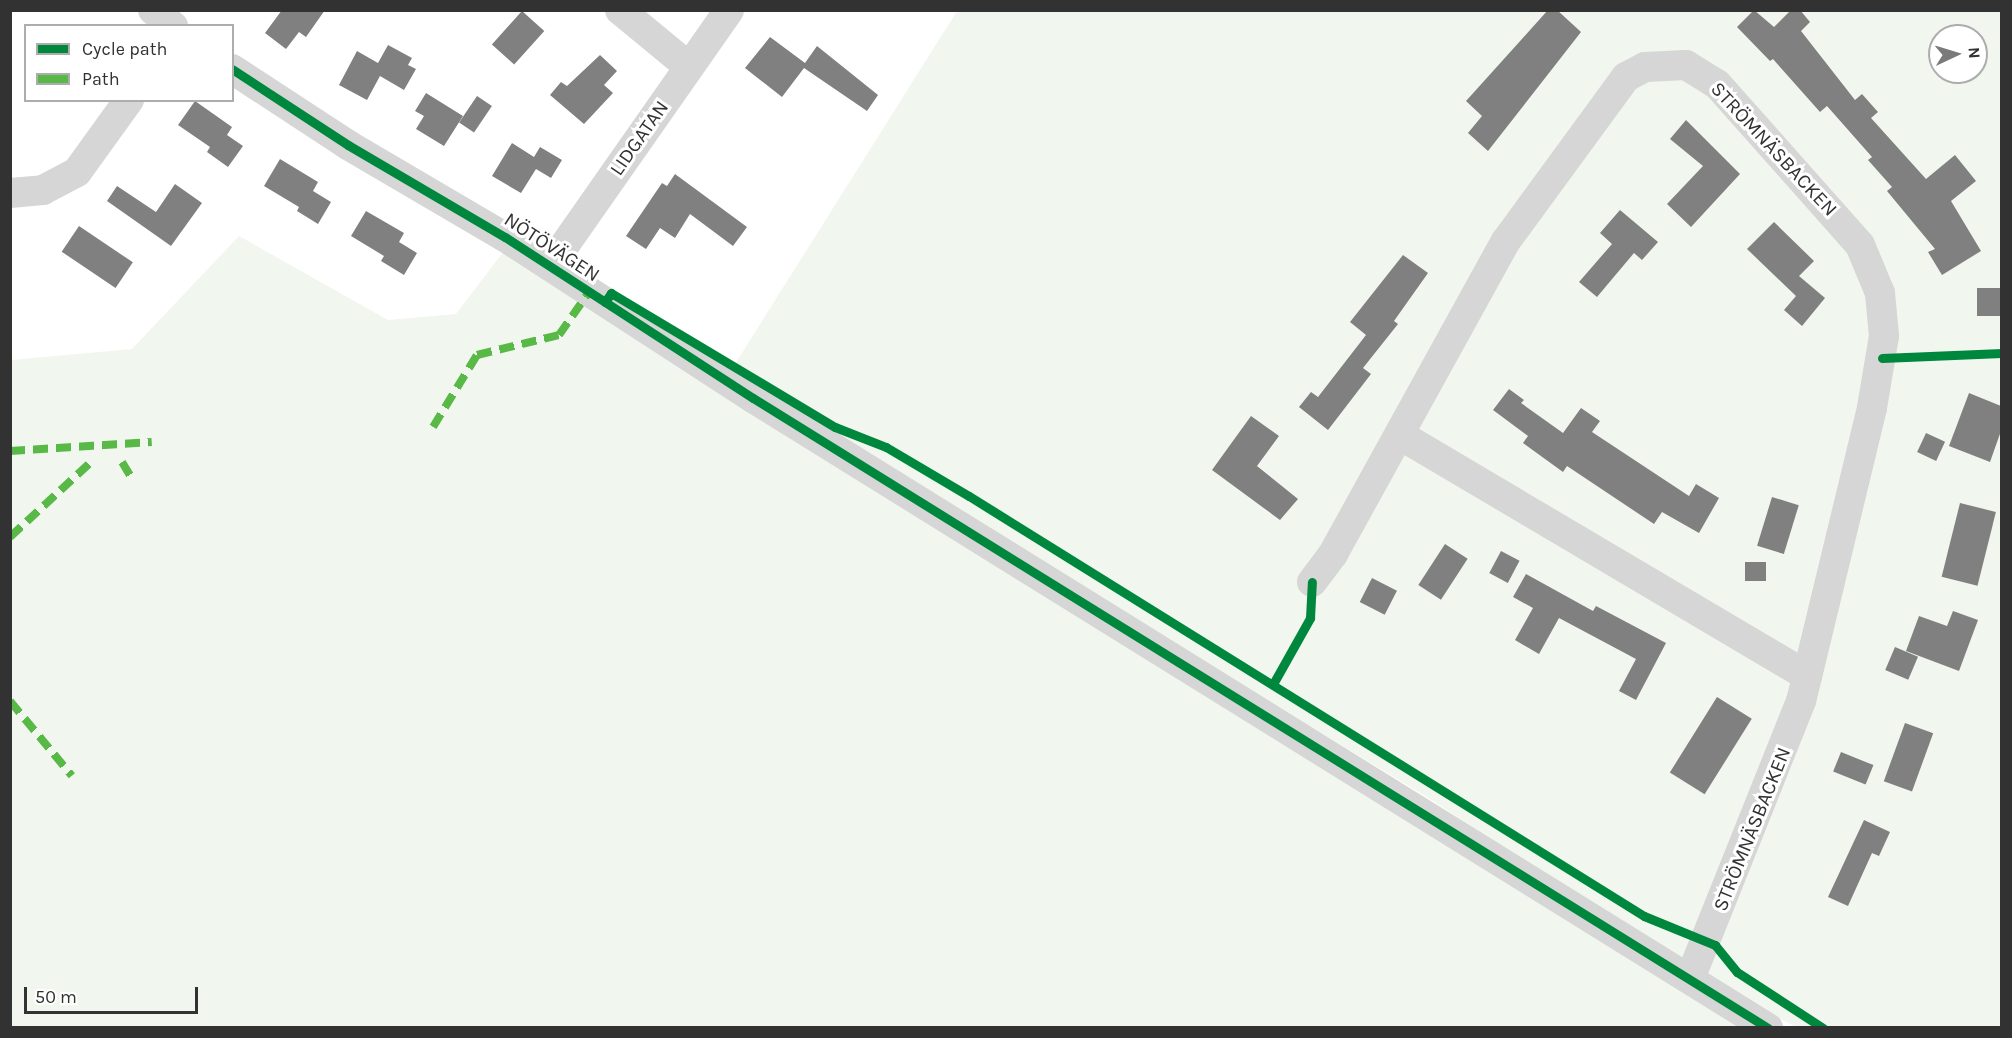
<!DOCTYPE html>
<html>
<head>
<meta charset="utf-8">
<style>
  body { margin:0 }
  #map { position:relative; width:2012px; height:1038px; overflow:hidden; background:#fff; font-family:Karla,sans-serif }
  div>[style] { position:absolute }
  .green>* { inset:0; background:#f1f6ee }
  .building>* { inset:0; background:#808080; transform-origin:0 0 }
  .minor>* { height:30px; margin:-15px; padding:0 15px; transform-origin:15px; border-radius:15px; background:#d6d6d6 }
  .quiet>* { height:8px; margin-top:-4px; transform-origin:0; background:repeating-linear-gradient(90deg,#58b947 0 15px,transparent 0 23px) }
  .cycleway>* { height:9px; margin:-4.5px; padding:0 4.5px; transform-origin:4.5px; border-radius:4.5px; background:#00873e }
  span { translate:-50% -50%; white-space:nowrap; text-align:center; line-height:1.15; -webkit-text-stroke:6px #fff; paint-order:stroke }
  .street-label { font-size:20px; color:#323232 }
  .frame { position:absolute; inset:0; border:12px solid #323232; pointer-events:none }
  .legend { position:absolute; left:24px; top:24px; width:210px; height:78px; box-sizing:border-box; background:#fff; border:2px solid #adadad; margin:0; padding:8px 10px; list-style:none; font-size:18px; color:#323232 }
  .legend li { display:flex; align-items:center; gap:12px; height:30px }
  .legend b { width:30px; border:2px solid #adadad }
  .north { position:absolute; left:1928px; top:24px; width:60px; height:60px; box-sizing:border-box; background:#fff; border:2px solid #adadad; border-radius:50%; rotate:86deg; font-size:16px; font-weight:700; line-height:24px; text-align:center; color:#323232 }
  .north::after { content:''; display:block; margin:auto; width:21px; height:27px; background:#7a7a7a; clip-path:polygon(50% 0,100% 100%,50% 72%,0 100%) }
  .scale { position:absolute; left:24px; top:987px; width:174px; height:27px; box-sizing:border-box; border:3px solid #323232; border-top:0; padding-left:8px; font-size:18px; line-height:21px; white-space:nowrap; color:#323232; -webkit-text-stroke:4px #fff; paint-order:stroke }
</style>
</head>
<body>
<div id="map">
  <div class="green">
    <i style="clip-path:polygon(evenodd,957px 11px,2001px 11px,2001px 1027px,1796px 1027px,1696px 975px,1430px 799px,730px 372px,957px 11px,1940px 36px,1976px 36px,1976px 72px,1940px 72px,1940px 36px)"></i>
    <i style="clip-path:polygon(239px 236px,388px 320px,456px 314px,513px 239px,1744px 1028px,11px 1028px,11px 360px,132px 349px)"></i>
  </div>
  <div class="building">
    <i style="clip-path:polygon(282px 10px,325px 10px,306px 37px,299px 32px,286px 49px,265px 33px)"></i>
    <i style="clip-path:polygon(1548px 10px,1557px 10px,1581px 32px,1488px 151px,1468px 133px,1482px 116px,1466px 101px)"></i>
    <i style="clip-path:polygon(1754px 10px,1774px 27px,1791px 10px,1800px 10px,1810px 22px,1801px 31px,1855px 100px,1862px 94px,1878px 112px,1871px 118px,1926px 179px,1955px 155px,1976px 181px,1951px 201px,1981px 251px,1942px 275px,1928px 252px,1935px 249px,1887px 191px,1892px 187px,1868px 160px,1872px 157px,1827px 106px,1820px 112px,1773px 59px,1770px 61px,1737px 27px)"></i>
    <i style="left:522px;top:11px;width:30px;height:45px;rotate:42deg"></i>
    <i style="clip-path:polygon(770px 37px,805px 63px,817px 46px,878px 95px,867px 111px,804px 68px,782px 97px,745px 68px)"></i>
    <i style="clip-path:polygon(388px 45px,412px 58px,408px 65px,416px 69px,404px 90px,380px 76px,367px 100px,339px 85px,357px 51px,378px 63px)"></i>
    <i style="clip-path:polygon(600px 55px,617px 71px,604px 85px,613px 93px,584px 124px,550px 95px,561px 82px,567px 86px)"></i>
    <i style="clip-path:polygon(426px 93px,463px 116px,444px 146px,416px 129px,424px 116px,415px 111px)"></i>
    <i style="left:477px;top:96px;width:18px;height:32px;rotate:34deg"></i>
    <i style="clip-path:polygon(195px 101px,232px 127px,227px 135px,243px 146px,228px 167px,207px 152px,210px 147px,178px 125px)"></i>
    <i style="clip-path:polygon(1686px 120px,1740px 174px,1691px 227px,1667px 204px,1703px 166px,1670px 139px)"></i>
    <i style="clip-path:polygon(512px 143px,534px 157px,540px 147px,562px 160px,551px 178px,536px 169px,521px 193px,492px 176px)"></i>
    <i style="clip-path:polygon(280px 159px,318px 182px,313px 191px,331px 202px,318px 224px,297px 211px,299px 207px,264px 186px)"></i>
    <i style="clip-path:polygon(675px 174px,747px 227px,733px 246px,690px 214px,675px 238px,660px 228px,646px 249px,626px 236px,662px 183px,667px 186px)"></i>
    <i style="clip-path:polygon(175px 184px,202px 203px,171px 246px,107px 201px,117px 186px,156px 212px)"></i>
    <i style="clip-path:polygon(1620px 210px,1658px 242px,1642px 260px,1634px 253px,1597px 297px,1579px 282px,1612px 244px,1600px 233px)"></i>
    <i style="clip-path:polygon(366px 211px,404px 233px,399px 242px,417px 253px,404px 275px,381px 261px,384px 256px,351px 236px)"></i>
    <i style="clip-path:polygon(1774px 222px,1814px 261px,1799px 276px,1825px 298px,1802px 326px,1784px 310px,1796px 296px,1747px 249px)"></i>
    <i style="left:79px;top:226px;width:65px;height:31px;rotate:34deg"></i>
    <i style="clip-path:polygon(1403px 255px,1428px 273px,1394px 321px,1398px 324px,1363px 368px,1371px 374px,1328px 430px,1299px 407px,1311px 392px,1318px 397px,1366px 335px,1350px 322px)"></i>
    <i style="left:2001px;top:288px;width:28px;height:24px;rotate:90deg"></i>
    <i style="clip-path:polygon(1509px 389px,1524px 400px,1521px 403px,1563px 433px,1581px 408px,1600px 421px,1592px 432px,1689px 496px,1696px 484px,1719px 498px,1699px 533px,1662px 512px,1654px 524px,1567px 466px,1563px 472px,1523px 443px,1528px 436px,1493px 410px)"></i>
    <i style="clip-path:polygon(1969px 393px,2001px 406px,2001px 431px,1990px 462px,1949px 446px)"></i>
    <i style="clip-path:polygon(1251px 416px,1279px 436px,1257px 466px,1298px 499px,1280px 520px,1212px 470px)"></i>
    <i style="left:1926px;top:433px;width:21px;height:21px;rotate:25deg"></i>
    <i style="left:1772px;top:497px;width:28px;height:51px;rotate:17deg"></i>
    <i style="left:1960px;top:503px;width:37px;height:76px;rotate:14deg"></i>
    <i style="left:1445px;top:544px;width:27px;height:49px;rotate:33deg"></i>
    <i style="left:1501px;top:551px;width:21px;height:25px;rotate:28deg"></i>
    <i style="left:1745px;top:562px;width:21px;height:19px"></i>
    <i style="clip-path:polygon(1526px 574px,1593px 611px,1596px 606px,1666px 643px,1636px 700px,1619px 691px,1636px 659px,1559px 618px,1539px 654px,1515px 640px,1533px 608px,1513px 597px)"></i>
    <i style="left:1372px;top:578px;width:28px;height:27px;rotate:27deg"></i>
    <i style="clip-path:polygon(1953px 611px,1978px 620px,1959px 671px,1906px 651px,1919px 616px,1947px 626px)"></i>
    <i style="left:1895px;top:647px;width:25px;height:25px;rotate:23deg"></i>
    <i style="left:1717px;top:697px;width:41px;height:89px;rotate:32deg"></i>
    <i style="left:1905px;top:723px;width:30px;height:62px;rotate:20deg"></i>
    <i style="left:1841px;top:752px;width:35px;height:21px;rotate:22deg"></i>
    <i style="clip-path:polygon(1864px 820px,1890px 832px,1879px 856px,1872px 853px,1848px 906px,1828px 897px)"></i>
  </div>
  <div class="minor">
    <i style="left:153px;top:10px;width:26px;rotate:39deg"></i>
    <i style="left:620px;top:10px;width:88px;rotate:39.5deg"></i>
    <i style="left:232px;top:69px;width:139px;rotate:33.2deg"></i>
    <i style="left:348px;top:145px;width:182px;rotate:30.4deg"></i>
    <i style="left:505px;top:237px;width:296px;rotate:33deg"></i>
    <i style="left:753px;top:398px;width:1195px;rotate:31.83deg"></i>
    <i style="left:10px;top:193px;width:33px;rotate:-5deg"></i>
    <i style="left:43px;top:190px;width:38px;rotate:-28deg"></i>
    <i style="left:77px;top:172px;width:89px;rotate:-54.2deg"></i>
    <i style="left:550px;top:266px;width:312px;rotate:-55deg"></i>
    <i style="left:1400px;top:435px;width:473px;rotate:30.6deg"></i>
    <i style="left:1312px;top:582px;width:35px;rotate:-53deg"></i>
    <i style="left:1333px;top:554px;width:358px;rotate:-61.1deg"></i>
    <i style="left:1506px;top:241px;width:203px;rotate:-53.8deg"></i>
    <i style="left:1626px;top:77px;width:21px;rotate:-28deg"></i>
    <i style="left:1645px;top:67px;width:41px;rotate:-2.8deg"></i>
    <i style="left:1686px;top:65px;width:36px;rotate:32deg"></i>
    <i style="left:1717px;top:84px;width:215px;rotate:48.4deg"></i>
    <i style="left:1860px;top:245px;width:52px;rotate:67.4deg"></i>
    <i style="left:1880px;top:293px;width:43px;rotate:84.7deg"></i>
    <i style="left:1884px;top:336px;width:73px;rotate:99.5deg"></i>
    <i style="left:1872px;top:408px;width:301px;rotate:103.6deg"></i>
    <i style="left:1801px;top:701px;width:299px;rotate:111.8deg"></i>
  </div>
  <div class="quiet">
    <i style="left:433px;top:427px;width:84px;rotate:-58.6deg"></i>
    <i style="left:477px;top:355px;width:84px;rotate:-13.7deg"></i>
    <i style="left:559px;top:335px;width:52px;rotate:-55.1deg"></i>
    <i style="left:10px;top:451px;width:142px;rotate:-3.6deg"></i>
    <i style="left:122px;top:462px;width:17px;rotate:59deg"></i>
    <i style="left:10px;top:537px;width:110px;rotate:-42.8deg"></i>
    <i style="left:10px;top:701px;width:97px;rotate:50.4deg"></i>
  </div>
  <div class="cycleway">
    <i style="left:232px;top:69px;width:139px;rotate:33.2deg"></i>
    <i style="left:348px;top:145px;width:182px;rotate:30.4deg"></i>
    <i style="left:505px;top:237px;width:296px;rotate:33deg"></i>
    <i style="left:753px;top:398px;width:1195px;rotate:31.83deg"></i>
    <i style="left:605px;top:302px;width:11px;rotate:-56deg"></i>
    <i style="left:611px;top:293px;width:261px;rotate:30.9deg"></i>
    <i style="left:835px;top:427px;width:55px;rotate:21.4deg"></i>
    <i style="left:886px;top:447px;width:96px;rotate:30.6deg"></i>
    <i style="left:969px;top:496px;width:795px;rotate:31.89deg"></i>
    <i style="left:1644px;top:916px;width:77px;rotate:22.2deg"></i>
    <i style="left:1715px;top:945px;width:35px;rotate:51deg"></i>
    <i style="left:1737px;top:972px;width:103px;rotate:33.1deg"></i>
    <i style="left:1882px;top:358px;width:120px;rotate:-2.4deg"></i>
    <i style="left:1273px;top:684px;width:76px;rotate:-60.7deg"></i>
    <i style="left:1310px;top:618px;width:36px;rotate:-87deg"></i>
  </div>
  <div class="street-label">
    <span style="left:639px;top:138px;rotate:-55deg">LIDGATAN</span>
    <span style="left:1774px;top:149px;rotate:47deg">STRÖMNÄSBACKEN</span>
    <span style="left:552px;top:247px;rotate:33deg">NÖTÖVÄGEN</span>
    <span style="left:1752px;top:829px;rotate:-68deg">STRÖMNÄSBACKEN</span>
  </div>
  <div class="frame"></div>
  <ul class="legend">
  <li><b style="height:8px;background:#00873e"></b>Cycle path</li>
  <li><b style="height:8px;background:#58b947"></b>Path</li>
  </ul>
  <div class="north">N</div>
  <div class="scale">50 m</div>
</div>
</body>
</html>
